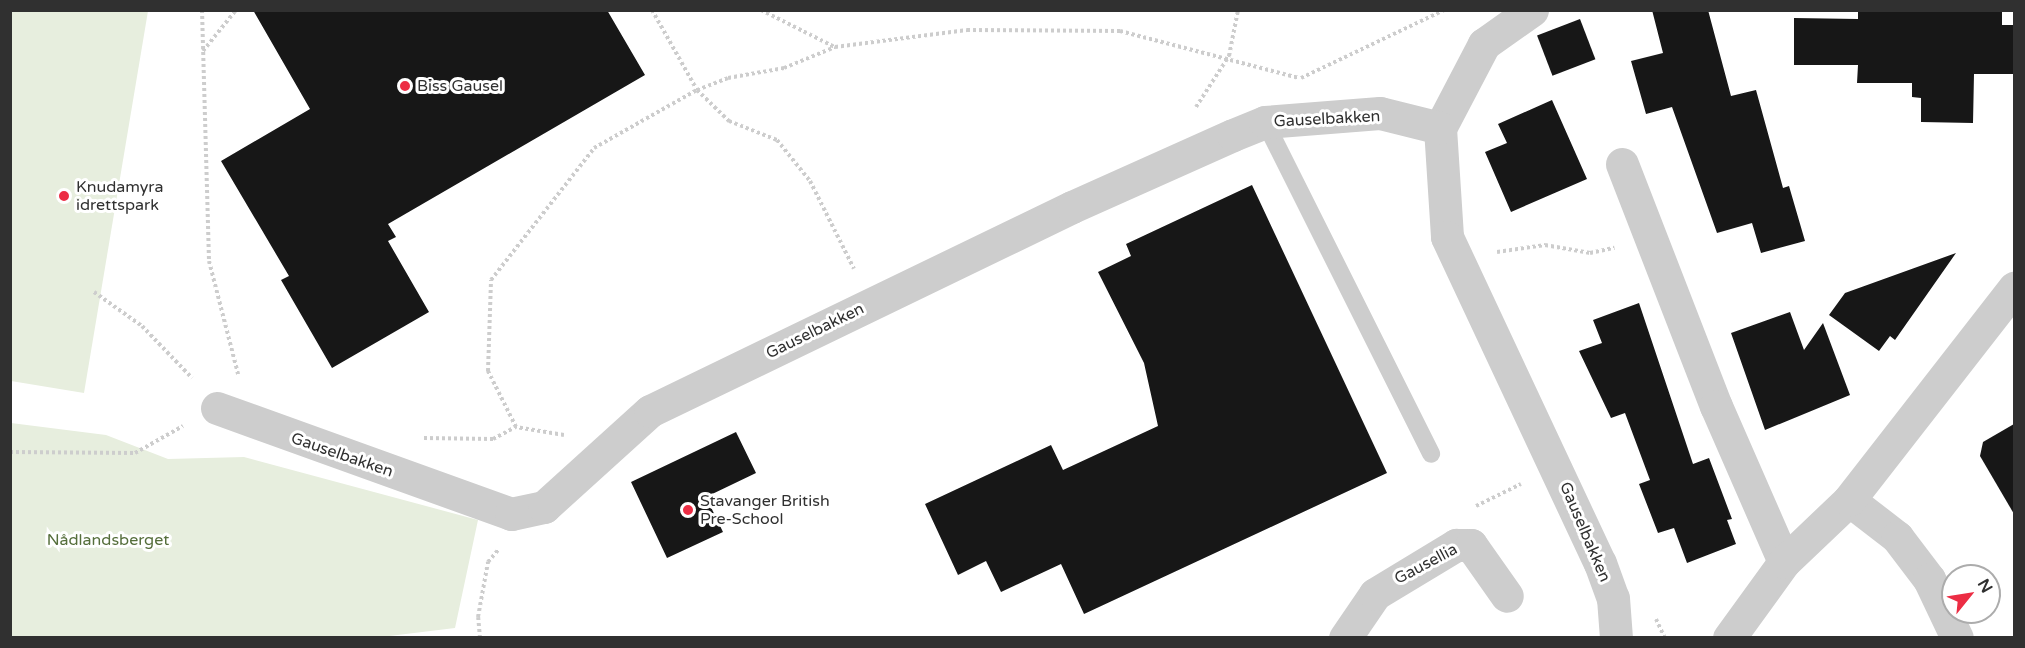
<!DOCTYPE html>
<html>
<head>
<meta charset="utf-8">
<style>
  body { margin:0 }
  #map { position:relative; width:2025px; height:648px; overflow:hidden; background:#fff; font-family:"Varela Round",sans-serif }
  div>[style] { position:absolute }
  .green>* { inset:0; background:#e7eede }
  .building>* { inset:0; background:#171717; transform-origin:0 0 }
  .path>* { height:4px; margin-top:-2px; transform-origin:0; background:repeating-linear-gradient(90deg,#cdcdcd 0 3px,transparent 0 6px) }
  .service>* { height:18px; margin:-9px; padding:0 9px; transform-origin:9px; border-radius:9px; background:#cdcdcd }
  .minor>* { height:33px; margin:-16.5px; padding:0 16.5px; transform-origin:16.5px; border-radius:16.5px; background:#cdcdcd }
  .dots>* { width:16px; height:16px; translate:-50% -50%; box-sizing:border-box; border:3px solid #fff; border-radius:50% }
  span { translate:-50% -50%; white-space:nowrap; text-align:center; line-height:1.15; -webkit-text-stroke:6px #fff; paint-order:stroke }
  .poi-label { font-size:16px; color:#303030 }
  .left { translate:0 -50%; text-align:left }
  .street-label { font-size:16px; color:#303030 }
  .park-label { font-size:16px; color:#556e3b }
  .frame { position:absolute; inset:0; border:12px solid #303030; pointer-events:none }
  .north { position:absolute; left:1941px; top:564px; width:60px; height:60px; box-sizing:border-box; background:#fff; border:2px solid #acacac; border-radius:50%; rotate:60deg; font-size:16px; font-weight:700; line-height:24px; text-align:center; color:#303030 }
  .north::after { content:''; display:block; margin:auto; width:21px; height:27px; background:#ec2d44; clip-path:polygon(50% 0,100% 100%,50% 72%,0 100%) }
</style>
</head>
<body>
<div id="map">
  <div class="green">
    <i style="clip-path:polygon(10px 11px,148px 11px,84px 393px,11px 381px)"></i>
    <i style="clip-path:polygon(11px 423px,106px 435px,168px 459px,244px 457px,478px 520px,455px 628px,373px 638px,11px 637px)"></i>
  </div>
  <div class="building">
    <i style="clip-path:polygon(253px 10px,607px 10px,645px 75px,388px 224px,396px 237px,388px 241px,429px 312px,332px 368px,281px 280px,289px 276px,221px 161px,310px 109px)"></i>
    <i style="clip-path:polygon(1652px 10px,1708px 10px,1731px 96px,1756px 90px,1783px 188px,1789px 186px,1805px 241px,1761px 253px,1752px 223px,1717px 233px,1672px 107px,1646px 114px,1631px 61px,1663px 53px)"></i>
    <i style="clip-path:polygon(1858px 10px,2002px 10px,2002px 25px,2014px 25px,2014px 74px,1974px 74px,1973px 123px,1921px 122px,1921px 98px,1912px 97px,1912px 83px,1857px 83px,1858px 65px,1794px 65px,1794px 18px,1858px 19px)"></i>
    <i style="left:1580px;top:19px;width:43px;height:46px;rotate:69deg"></i>
    <i style="clip-path:polygon(1552px 100px,1587px 179px,1511px 212px,1485px 152px,1507px 143px,1498px 124px)"></i>
    <i style="clip-path:polygon(1252px 185px,1387px 473px,1084px 614px,1061px 564px,1001px 592px,986px 561px,958px 575px,925px 504px,1051px 445px,1063px 470px,1158px 426px,1144px 363px,1098px 272px,1131px 256px,1126px 244px)"></i>
    <i style="clip-path:polygon(1956px 253px,1895px 340px,1890px 336px,1879px 351px,1829px 315px,1845px 293px)"></i>
    <i style="clip-path:polygon(1639px 303px,1693px 464px,1709px 458px,1732px 519px,1727px 520px,1736px 544px,1687px 563px,1674px 528px,1658px 533px,1639px 484px,1650px 480px,1625px 413px,1611px 418px,1579px 351px,1602px 343px,1593px 320px)"></i>
    <i style="clip-path:polygon(1790px 312px,1804px 350px,1823px 323px,1850px 395px,1765px 430px,1731px 333px)"></i>
    <i style="clip-path:polygon(2014px 424px,2014px 514px,1980px 456px,1983px 442px)"></i>
    <i style="clip-path:polygon(736px 432px,756px 473px,706px 497px,723px 532px,667px 558px,631px 482px)"></i>
  </div>
  <div class="path">
    <i style="left:202px;top:10px;width:251px;rotate:88.4deg"></i>
    <i style="left:209px;top:261px;width:117px;rotate:75.6deg"></i>
    <i style="left:652px;top:10px;width:92px;rotate:60.6deg"></i>
    <i style="left:697px;top:90px;width:45px;rotate:44.1deg"></i>
    <i style="left:729px;top:121px;width:52px;rotate:21.6deg"></i>
    <i style="left:777px;top:140px;width:53px;rotate:51.2deg"></i>
    <i style="left:810px;top:181px;width:98px;rotate:63.4deg"></i>
    <i style="left:761px;top:10px;width:83px;rotate:26.6deg"></i>
    <i style="left:835px;top:47px;width:133px;rotate:-7.3deg"></i>
    <i style="left:967px;top:30px;width:153px;rotate:0.4deg"></i>
    <i style="left:1120px;top:31px;width:185px;rotate:14.7deg"></i>
    <i style="left:203px;top:51px;width:53px;rotate:-51.2deg"></i>
    <i style="left:1301px;top:78px;width:158px;rotate:-25.4deg"></i>
    <i style="left:1196px;top:107px;width:61px;rotate:-57.1deg"></i>
    <i style="left:1229px;top:56px;width:47px;rotate:-78.9deg"></i>
    <i style="left:1497px;top:252px;width:49px;rotate:-8.3deg"></i>
    <i style="left:1545px;top:245px;width:46px;rotate:10.1deg"></i>
    <i style="left:1590px;top:253px;width:25px;rotate:-12deg"></i>
    <i style="left:94px;top:292px;width:59px;rotate:35.3deg"></i>
    <i style="left:142px;top:326px;width:72px;rotate:46.1deg"></i>
    <i style="left:564px;top:435px;width:49px;rotate:-170.5deg"></i>
    <i style="left:516px;top:427px;width:63px;rotate:-116.6deg"></i>
    <i style="left:488px;top:371px;width:91px;rotate:-88.1deg"></i>
    <i style="left:491px;top:280px;width:167px;rotate:-52deg"></i>
    <i style="left:594px;top:148px;width:118px;rotate:-29.4deg"></i>
    <i style="left:697px;top:90px;width:33px;rotate:-21deg"></i>
    <i style="left:728px;top:78px;width:57px;rotate:-10.1deg"></i>
    <i style="left:784px;top:68px;width:55px;rotate:-22.4deg"></i>
    <i style="left:424px;top:438px;width:69px;rotate:0.8deg"></i>
    <i style="left:493px;top:439px;width:26px;rotate:-28deg"></i>
    <i style="left:10px;top:452px;width:125px;rotate:0.5deg"></i>
    <i style="left:135px;top:453px;width:55px;rotate:-29.4deg"></i>
    <i style="left:1476px;top:506px;width:50px;rotate:-26.1deg"></i>
    <i style="left:1656px;top:619px;width:21px;rotate:65deg"></i>
    <i style="left:480px;top:638px;width:21px;rotate:-95deg"></i>
    <i style="left:478px;top:617px;width:56px;rotate:-79.7deg"></i>
    <i style="left:488px;top:562px;width:16px;rotate:-50deg"></i>
  </div>
  <div class="service">
    <i style="left:1265px;top:122px;width:371px;rotate:63.4deg"></i>
  </div>
  <div class="minor">
    <i style="left:1532px;top:10px;width:59px;rotate:144.7deg"></i>
    <i style="left:1484px;top:44px;width:95px;rotate:117.6deg"></i>
    <i style="left:1440px;top:128px;width:109px;rotate:86.3deg"></i>
    <i style="left:1447px;top:237px;width:360px;rotate:64.9deg"></i>
    <i style="left:1600px;top:563px;width:37px;rotate:70deg"></i>
    <i style="left:1613px;top:598px;width:40px;rotate:85.7deg"></i>
    <i style="left:1622px;top:164px;width:260px;rotate:68.8deg"></i>
    <i style="left:1716px;top:406px;width:170px;rotate:66.4deg"></i>
    <i style="left:217px;top:408px;width:313px;rotate:19.8deg"></i>
    <i style="left:511px;top:514px;width:34px;rotate:-12deg"></i>
    <i style="left:544px;top:507px;width:143px;rotate:-42.2deg"></i>
    <i style="left:650px;top:411px;width:469px;rotate:-25.8deg"></i>
    <i style="left:1072px;top:207px;width:176px;rotate:-24.1deg"></i>
    <i style="left:1233px;top:135px;width:35px;rotate:-22deg"></i>
    <i style="left:1265px;top:122px;width:115px;rotate:-4.5deg"></i>
    <i style="left:1380px;top:113px;width:62px;rotate:14deg"></i>
    <i style="left:1849px;top:500px;width:61px;rotate:37.6deg"></i>
    <i style="left:1897px;top:537px;width:53px;rotate:52.7deg"></i>
    <i style="left:1929px;top:579px;width:65px;rotate:64.6deg"></i>
    <i style="left:1345px;top:638px;width:53px;rotate:-55.7deg"></i>
    <i style="left:1375px;top:594px;width:95px;rotate:-31.2deg"></i>
    <i style="left:1456px;top:545px;width:15px"></i>
    <i style="left:1471px;top:545px;width:62px;rotate:54.8deg"></i>
    <i style="left:1729px;top:638px;width:94px;rotate:-54.1deg"></i>
    <i style="left:1784px;top:562px;width:90px;rotate:-43.6deg"></i>
    <i style="left:1849px;top:500px;width:269px;rotate:-52.1deg"></i>
  </div>
  <div class="dots">
    <i style="left:405px;top:86px;background:#ec2d44"></i>
    <i style="left:64px;top:196px;background:#ec2d44"></i>
    <i style="left:688px;top:510px;background:#ec2d44"></i>
  </div>
  <div class="poi-label">
    <span class="left" style="left:417px;top:86px">Biss Gausel</span>
    <span class="left" style="left:76px;top:196px">Knudamyra<br>idrettspark</span>
    <span class="left" style="left:700px;top:510px">Stavanger British<br>Pre-School</span>
  </div>
  <div class="street-label">
    <span style="left:1327px;top:119px;rotate:-3deg">Gauselbakken</span>
    <span style="left:815px;top:331px;rotate:-26deg">Gauselbakken</span>
    <span style="left:342px;top:455px;rotate:19deg">Gauselbakken</span>
    <span style="left:1585px;top:532px;rotate:67deg">Gauselbakken</span>
    <span style="left:1426px;top:564px;rotate:-28deg">Gausellia</span>
  </div>
  <div class="park-label">
    <span style="left:108px;top:540px">Nådlandsberget</span>
  </div>
  <div class="frame"></div>
  <div class="north">N</div>
</div>
</body>
</html>
